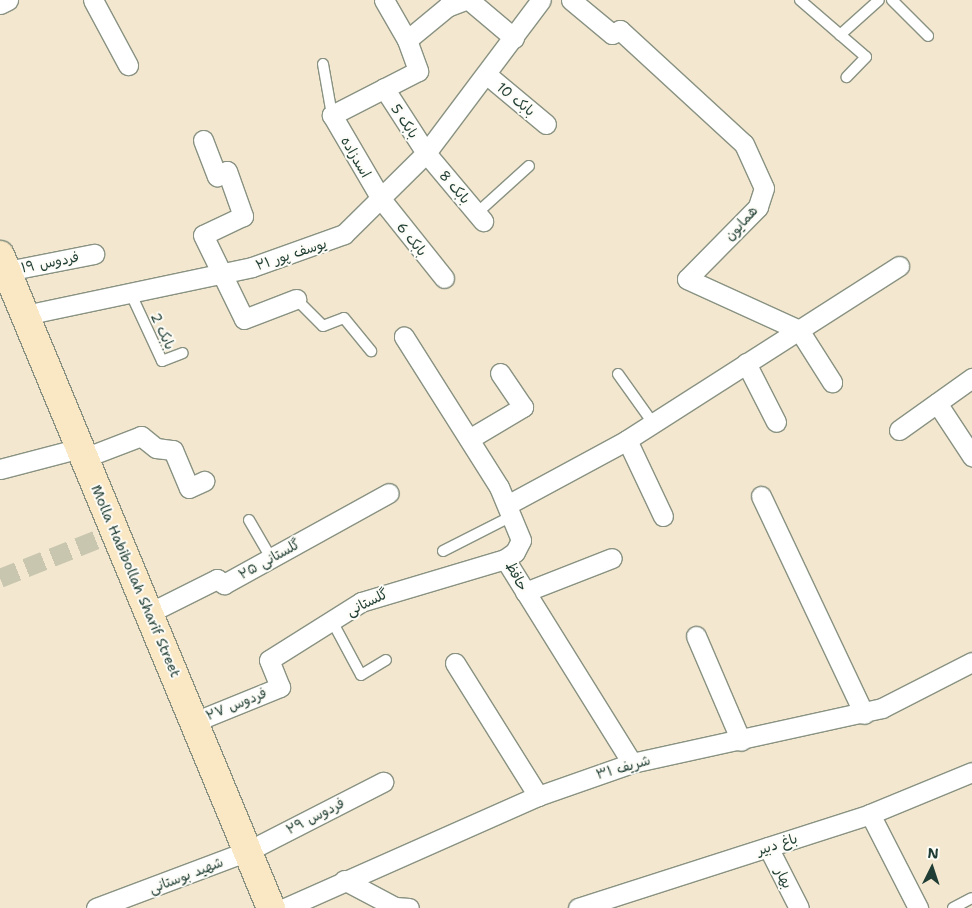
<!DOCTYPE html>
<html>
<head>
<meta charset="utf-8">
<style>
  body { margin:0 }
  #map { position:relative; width:972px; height:908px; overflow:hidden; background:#f3e8cf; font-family:"Shantell Sans","Playpen Sans Arabic",sans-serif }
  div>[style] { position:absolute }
  .minor-tunnel>* { height:19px; margin-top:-9.5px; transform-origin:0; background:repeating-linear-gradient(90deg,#c9c6b0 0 19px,transparent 0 28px) }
  .roads { filter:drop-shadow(1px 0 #899282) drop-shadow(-1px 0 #899282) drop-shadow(0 1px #899282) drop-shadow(0 -1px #899282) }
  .service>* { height:10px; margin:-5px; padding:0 5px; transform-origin:5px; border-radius:5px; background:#fff }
  .minor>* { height:19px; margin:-9.5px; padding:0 9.5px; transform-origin:9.5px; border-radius:9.5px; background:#fff }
  .secondary>* { height:28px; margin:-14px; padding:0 14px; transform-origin:14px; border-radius:14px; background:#fae7c3 }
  span { translate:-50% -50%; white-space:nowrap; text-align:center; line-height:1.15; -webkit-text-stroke:4px #fdfcf7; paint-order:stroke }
  .street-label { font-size:14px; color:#1f3d34 }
  .north { position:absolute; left:907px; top:843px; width:50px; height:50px; -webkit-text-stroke:4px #fdfcf7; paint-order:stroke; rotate:4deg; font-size:14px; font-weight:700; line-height:20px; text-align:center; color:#1f3d34 }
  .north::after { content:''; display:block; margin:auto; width:18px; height:22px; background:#1f3d34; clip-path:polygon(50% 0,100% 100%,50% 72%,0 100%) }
</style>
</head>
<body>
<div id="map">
  <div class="minor-tunnel">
    <i style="left:0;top:578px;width:124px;rotate:-21.8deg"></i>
  </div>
  <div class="roads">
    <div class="service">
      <i style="left:800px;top:0;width:87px;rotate:40.8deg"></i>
      <i style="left:866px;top:57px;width:28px;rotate:134deg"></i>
      <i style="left:892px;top:0;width:51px;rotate:45deg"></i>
      <i style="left:840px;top:35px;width:52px;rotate:-41.9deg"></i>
      <i style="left:323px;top:64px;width:52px;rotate:80deg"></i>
      <i style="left:477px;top:213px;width:70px;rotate:-42.1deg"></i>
      <i style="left:130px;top:292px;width:76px;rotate:65.1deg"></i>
      <i style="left:162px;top:361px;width:22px;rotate:-21deg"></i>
      <i style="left:296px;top:299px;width:38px;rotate:45deg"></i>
      <i style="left:323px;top:326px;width:22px;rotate:-21deg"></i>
      <i style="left:344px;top:318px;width:43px;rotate:50.7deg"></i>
      <i style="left:618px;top:374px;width:60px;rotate:54.5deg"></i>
      <i style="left:249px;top:520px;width:44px;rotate:59.9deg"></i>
      <i style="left:443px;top:551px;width:77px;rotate:-26.9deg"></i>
      <i style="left:332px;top:621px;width:61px;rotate:61.8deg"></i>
      <i style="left:361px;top:675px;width:29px;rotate:-31deg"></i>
      <i style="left:953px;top:908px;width:21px;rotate:-28deg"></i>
    </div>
    <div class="minor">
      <i style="left:93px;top:0;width:74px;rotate:61.7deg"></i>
      <i style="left:384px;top:0;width:46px;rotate:60.1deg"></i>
      <i style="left:407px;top:40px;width:33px;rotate:70deg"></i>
      <i style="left:418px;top:71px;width:97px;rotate:152.9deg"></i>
      <i style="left:332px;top:115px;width:97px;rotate:59.7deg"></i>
      <i style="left:381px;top:199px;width:101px;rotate:51.4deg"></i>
      <i style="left:469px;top:0;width:59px;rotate:40.2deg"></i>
      <i style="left:571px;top:0;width:53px;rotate:39.7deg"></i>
      <i style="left:612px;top:34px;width:9px;rotate:-27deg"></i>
      <i style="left:620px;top:30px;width:168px;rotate:42.6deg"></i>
      <i style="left:744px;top:144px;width:48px;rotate:65.6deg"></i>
      <i style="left:764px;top:188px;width:20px;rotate:108deg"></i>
      <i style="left:758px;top:207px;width:101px;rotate:134.6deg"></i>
      <i style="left:687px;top:279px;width:123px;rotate:24.5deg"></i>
      <i style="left:799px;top:330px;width:62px;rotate:57.6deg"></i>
      <i style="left:0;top:4px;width:9px;rotate:-27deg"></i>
      <i style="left:407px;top:40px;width:52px;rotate:-39.5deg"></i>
      <i style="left:447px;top:7px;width:19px;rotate:-21deg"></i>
      <i style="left:486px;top:74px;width:78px;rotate:39.8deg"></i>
      <i style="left:384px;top:88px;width:77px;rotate:57.1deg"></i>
      <i style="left:426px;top:153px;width:89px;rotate:50deg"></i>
      <i style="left:203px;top:140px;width:39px;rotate:69deg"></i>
      <i style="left:217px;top:176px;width:11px;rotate:-27deg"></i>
      <i style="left:227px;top:171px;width:48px;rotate:70.4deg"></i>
      <i style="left:243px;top:216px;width:44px;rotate:154.6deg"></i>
      <i style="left:203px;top:235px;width:93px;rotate:64deg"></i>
      <i style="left:244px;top:319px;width:56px;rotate:-21deg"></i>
      <i style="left:7px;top:271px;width:89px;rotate:-11.1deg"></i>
      <i style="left:25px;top:315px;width:232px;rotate:-11.9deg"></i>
      <i style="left:252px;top:267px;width:98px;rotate:-19.7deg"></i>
      <i style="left:344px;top:234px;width:115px;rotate:-44.6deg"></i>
      <i style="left:426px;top:153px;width:191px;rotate:-53.1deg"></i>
      <i style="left:746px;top:363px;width:66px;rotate:63deg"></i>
      <i style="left:937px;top:403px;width:64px;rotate:56.6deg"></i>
      <i style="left:899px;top:430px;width:90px;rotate:-35.5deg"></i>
      <i style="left:469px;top:439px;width:63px;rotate:-30.7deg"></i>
      <i style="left:523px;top:407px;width:41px;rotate:-124.1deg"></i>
      <i style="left:627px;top:440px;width:84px;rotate:64.7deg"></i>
      <i style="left:84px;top:458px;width:61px;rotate:-21.1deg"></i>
      <i style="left:141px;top:436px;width:19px;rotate:39deg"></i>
      <i style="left:156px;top:448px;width:17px;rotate:7deg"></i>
      <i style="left:173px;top:450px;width:41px;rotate:67.2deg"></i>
      <i style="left:189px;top:488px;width:17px;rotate:-25deg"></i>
      <i style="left:0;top:469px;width:83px;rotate:-14.7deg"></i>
      <i style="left:761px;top:496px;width:241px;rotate:64.7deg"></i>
      <i style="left:507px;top:505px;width:136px;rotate:-28.4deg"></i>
      <i style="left:627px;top:440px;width:323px;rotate:-32.6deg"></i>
      <i style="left:505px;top:559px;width:240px;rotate:58.1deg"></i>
      <i style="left:525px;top:592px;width:93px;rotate:-21.3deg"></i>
      <i style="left:149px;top:613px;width:76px;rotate:-26.6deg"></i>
      <i style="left:217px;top:579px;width:9px;rotate:36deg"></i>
      <i style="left:224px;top:584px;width:188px;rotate:-28.9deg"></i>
      <i style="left:696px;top:636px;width:114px;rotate:66.8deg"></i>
      <i style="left:455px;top:663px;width:157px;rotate:58deg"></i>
      <i style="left:194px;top:722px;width:93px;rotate:-22.1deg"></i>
      <i style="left:280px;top:687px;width:29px;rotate:-112deg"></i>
      <i style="left:269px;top:660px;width:109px;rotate:-32.2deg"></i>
      <i style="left:361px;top:602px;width:150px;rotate:-16.6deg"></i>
      <i style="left:505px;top:559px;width:12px;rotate:-35deg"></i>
      <i style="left:515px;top:552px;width:13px;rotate:-63deg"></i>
      <i style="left:521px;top:540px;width:57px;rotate:-112.5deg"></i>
      <i style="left:499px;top:487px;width:178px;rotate:-122.3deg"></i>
      <i style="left:870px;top:814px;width:106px;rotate:62.9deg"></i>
      <i style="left:768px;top:847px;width:68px;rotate:63.1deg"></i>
      <i style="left:344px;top:880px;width:58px;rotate:27.9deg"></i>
      <i style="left:395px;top:907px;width:14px;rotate:4deg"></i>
      <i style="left:96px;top:908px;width:162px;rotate:-20.6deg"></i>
      <i style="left:248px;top:851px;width:152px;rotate:-27.1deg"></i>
      <i style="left:285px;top:908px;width:277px;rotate:-23.9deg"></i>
      <i style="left:538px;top:796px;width:100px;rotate:-19.3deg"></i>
      <i style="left:632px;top:763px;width:256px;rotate:-12.4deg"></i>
      <i style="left:882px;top:708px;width:101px;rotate:-27.1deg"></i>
      <i style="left:578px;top:908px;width:307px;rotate:-17.8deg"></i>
      <i style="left:870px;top:814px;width:110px;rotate:-22.4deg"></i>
    </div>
    <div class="secondary">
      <i style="left:0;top:255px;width:707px;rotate:67.46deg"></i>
    </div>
  </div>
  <div class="street-label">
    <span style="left:516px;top:99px;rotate:39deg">بابک 10</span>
    <span style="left:405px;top:121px;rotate:57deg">بابک 5</span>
    <span style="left:356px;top:157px;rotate:60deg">اسدزاده</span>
    <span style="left:455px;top:187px;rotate:49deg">بابک 8</span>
    <span style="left:741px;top:223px;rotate:-48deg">همایون</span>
    <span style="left:412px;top:239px;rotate:51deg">بابک 6</span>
    <span style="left:291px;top:254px;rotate:-18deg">یوسف پور ۲۱</span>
    <span style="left:50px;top:262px;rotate:-11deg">فردوس ۱۹</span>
    <span style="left:163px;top:331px;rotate:65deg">بابک 2</span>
    <span style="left:269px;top:559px;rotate:-29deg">گلستانی ۲۵</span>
    <span style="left:517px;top:576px;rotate:62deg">حافظ</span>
    <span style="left:136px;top:581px;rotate:67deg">Molla Habibollah Sharif Street</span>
    <span style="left:367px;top:602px;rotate:-26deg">گلستانی</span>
    <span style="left:236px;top:704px;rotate:-22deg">فردوس ۲۷</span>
    <span style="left:623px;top:767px;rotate:-16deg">شریف ۳۱</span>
    <span style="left:315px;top:816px;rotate:-27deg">فردوس ۲۹</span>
    <span style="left:777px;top:844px;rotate:-18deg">باغ دبیر</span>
    <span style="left:186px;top:875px;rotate:-21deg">شهید بوستانی</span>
    <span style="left:784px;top:878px;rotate:63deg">بهار</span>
  </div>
  <div class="north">N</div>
</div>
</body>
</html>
